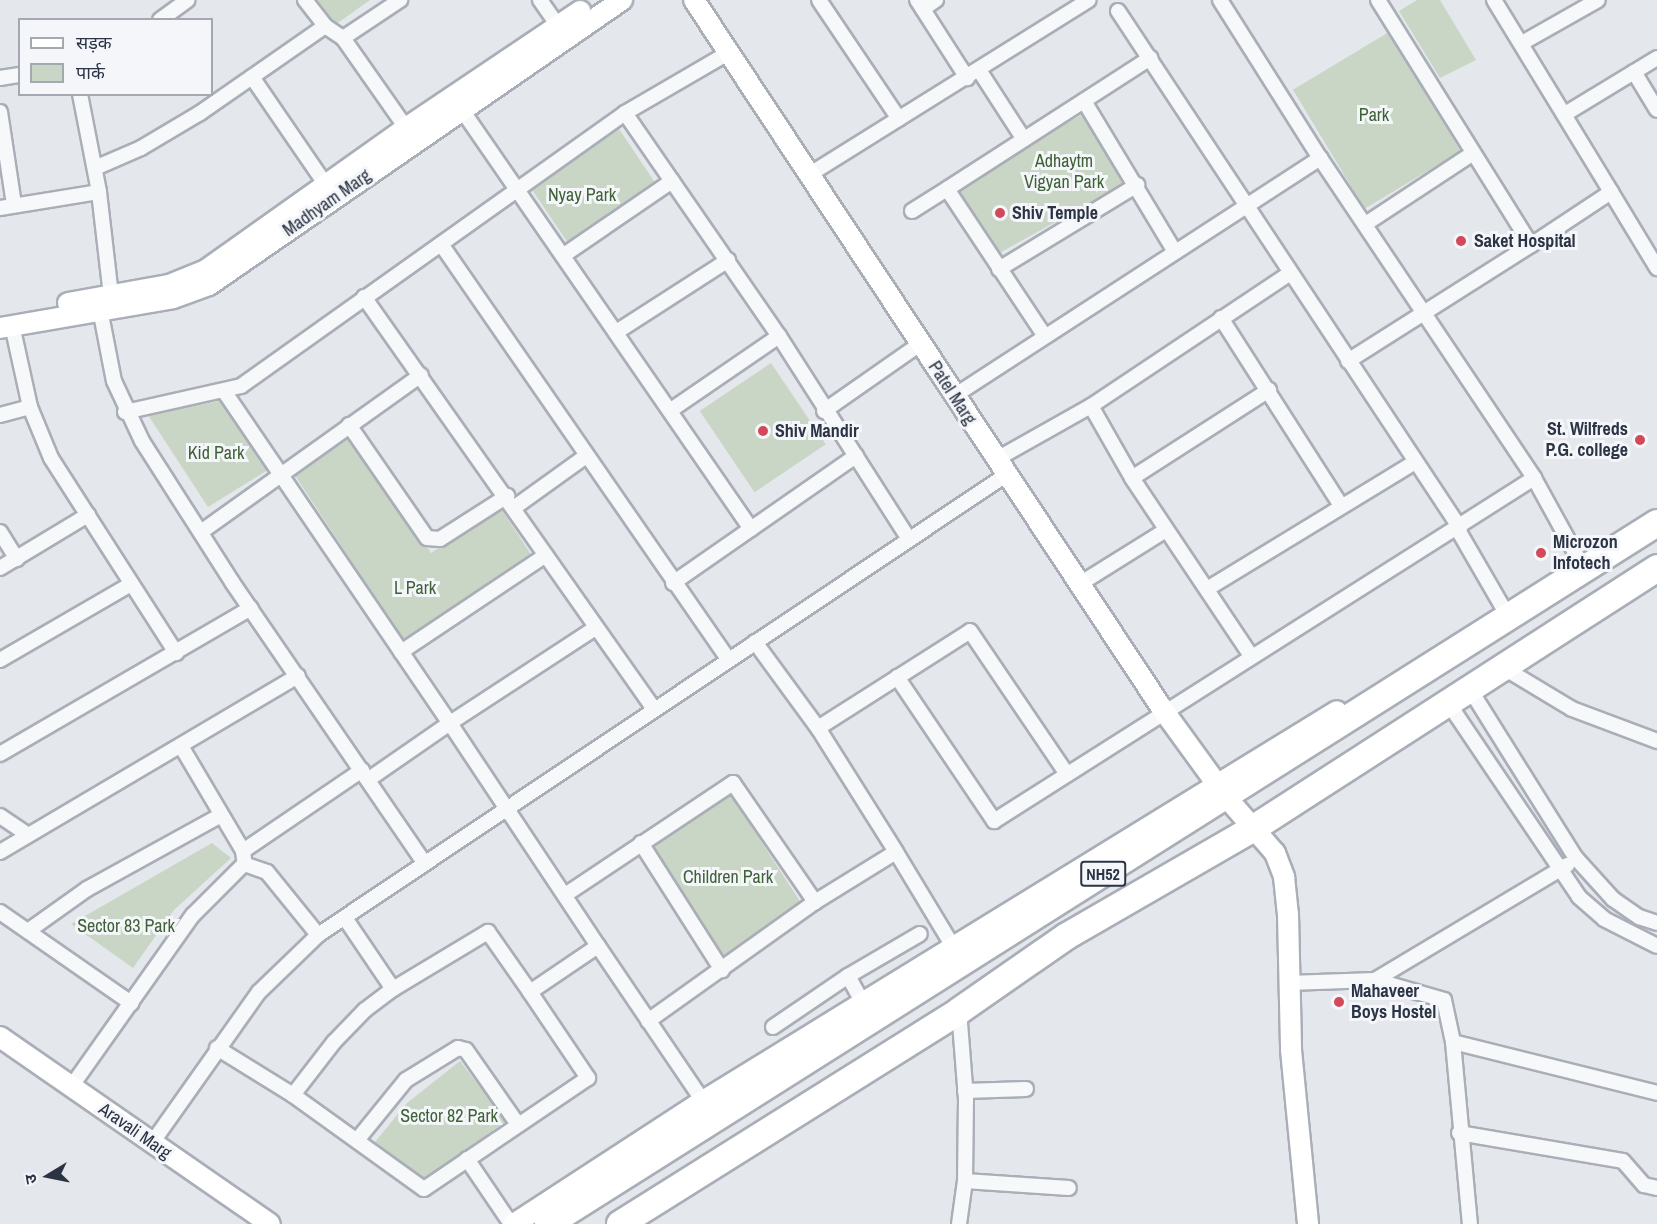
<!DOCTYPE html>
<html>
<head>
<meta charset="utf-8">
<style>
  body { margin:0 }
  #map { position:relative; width:1657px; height:1224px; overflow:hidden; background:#e4e7ec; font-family:"Archivo Narrow","Noto Sans Devanagari",sans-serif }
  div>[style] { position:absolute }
  .green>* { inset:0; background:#c9d6c5; transform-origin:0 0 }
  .roads { filter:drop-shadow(2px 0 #a9aeb7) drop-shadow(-2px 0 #a9aeb7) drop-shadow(0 2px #a9aeb7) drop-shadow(0 -2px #a9aeb7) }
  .street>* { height:14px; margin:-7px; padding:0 7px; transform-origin:7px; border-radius:7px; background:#f7f8fa }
  .secondary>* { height:20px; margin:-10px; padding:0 10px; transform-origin:10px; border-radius:10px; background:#fff }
  .highway>* { height:26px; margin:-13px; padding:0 13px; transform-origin:13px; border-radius:13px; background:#fff }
  .dots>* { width:16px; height:16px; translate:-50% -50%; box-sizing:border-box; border:3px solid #f4f6f9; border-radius:50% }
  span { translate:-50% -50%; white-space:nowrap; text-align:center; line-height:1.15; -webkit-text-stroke:6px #f4f6f9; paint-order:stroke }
  .shield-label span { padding:2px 4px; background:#f4f6f9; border:2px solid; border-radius:4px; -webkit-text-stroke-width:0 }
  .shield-label { font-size:16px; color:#2b3445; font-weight:700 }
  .park-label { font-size:18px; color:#3f6138 }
  .street-label { font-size:18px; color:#2b3445 }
  .poi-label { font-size:18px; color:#2b3445; font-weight:700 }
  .left { translate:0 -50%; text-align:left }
  .right { translate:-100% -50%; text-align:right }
  .legend { position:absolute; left:18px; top:18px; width:195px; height:78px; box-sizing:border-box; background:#f4f6f9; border:2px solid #a4a8b1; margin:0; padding:8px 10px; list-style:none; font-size:18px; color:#2b3445 }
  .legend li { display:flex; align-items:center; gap:12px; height:30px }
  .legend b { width:30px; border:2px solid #a4a8b1 }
  .north { position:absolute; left:18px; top:1146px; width:60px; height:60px; -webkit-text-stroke:4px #f4f6f9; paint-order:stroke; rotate:260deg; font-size:16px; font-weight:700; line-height:24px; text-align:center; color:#2b3445 }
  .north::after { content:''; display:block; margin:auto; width:21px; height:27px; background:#2b3445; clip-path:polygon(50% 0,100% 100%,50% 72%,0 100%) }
</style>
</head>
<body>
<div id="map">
  <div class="green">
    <i style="clip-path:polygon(311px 0,370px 0,332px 27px)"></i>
    <i style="clip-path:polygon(1417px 0,1440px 0,1476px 60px,1440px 78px,1399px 11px)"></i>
    <i style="left:1389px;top:32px;width:139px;height:112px;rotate:59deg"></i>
    <i style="left:1085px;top:113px;width:81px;height:151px;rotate:61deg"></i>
    <i style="left:619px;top:129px;width:65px;height:106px;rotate:56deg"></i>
    <i style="left:771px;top:363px;width:98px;height:86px;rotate:56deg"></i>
    <i style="clip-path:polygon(225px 400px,271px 468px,208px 507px,148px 415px)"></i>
    <i style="clip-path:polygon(353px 434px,431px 553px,500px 507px,532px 556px,404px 641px,294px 474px)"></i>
    <i style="left:731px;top:795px;width:134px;height:95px;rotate:57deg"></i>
    <i style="clip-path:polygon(212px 843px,231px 858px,174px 910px,133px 968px,71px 924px)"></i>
    <i style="clip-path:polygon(460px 1061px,506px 1121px,421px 1181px,375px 1142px,407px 1103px)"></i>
  </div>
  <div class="roads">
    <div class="street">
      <i style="left:305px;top:0;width:33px;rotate:52deg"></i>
      <i style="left:325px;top:26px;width:22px;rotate:34deg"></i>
      <i style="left:343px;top:38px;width:110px;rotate:55deg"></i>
      <i style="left:540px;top:0;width:32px;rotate:55deg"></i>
      <i style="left:819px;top:0;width:143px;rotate:56.1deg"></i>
      <i style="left:917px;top:0;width:93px;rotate:57.3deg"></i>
      <i style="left:1220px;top:0;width:187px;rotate:57.7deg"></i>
      <i style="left:1320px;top:158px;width:385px;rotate:56.2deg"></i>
      <i style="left:1534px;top:478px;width:104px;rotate:61.2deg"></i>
      <i style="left:1378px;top:0;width:289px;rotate:58deg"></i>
      <i style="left:1531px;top:245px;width:96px;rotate:-33.5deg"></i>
      <i style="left:1611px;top:192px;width:89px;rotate:58.8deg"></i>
      <i style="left:1494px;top:0;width:225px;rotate:58.6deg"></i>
      <i style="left:923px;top:9px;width:16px;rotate:-35deg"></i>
      <i style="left:1118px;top:11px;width:620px;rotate:56.52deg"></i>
      <i style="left:160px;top:20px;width:34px;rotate:-36deg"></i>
      <i style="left:343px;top:38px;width:69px;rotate:-33.7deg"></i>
      <i style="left:1522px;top:43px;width:87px;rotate:-29.5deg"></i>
      <i style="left:979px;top:70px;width:81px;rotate:57.1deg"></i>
      <i style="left:1634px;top:72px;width:44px;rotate:58.8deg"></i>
      <i style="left:252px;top:77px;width:131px;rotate:55.6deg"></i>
      <i style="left:0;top:78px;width:20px;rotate:-9deg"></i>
      <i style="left:80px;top:94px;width:100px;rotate:79deg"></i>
      <i style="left:99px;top:192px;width:104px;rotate:83.4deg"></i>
      <i style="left:1084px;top:101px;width:176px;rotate:58.9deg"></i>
      <i style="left:462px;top:110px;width:509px;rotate:55.4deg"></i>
      <i style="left:0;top:112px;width:94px;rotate:81.4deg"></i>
      <i style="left:625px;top:113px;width:271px;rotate:55.4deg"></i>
      <i style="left:779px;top:336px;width:241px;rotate:57.4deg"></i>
      <i style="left:1565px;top:114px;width:108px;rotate:-31.3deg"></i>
      <i style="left:95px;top:168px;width:50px;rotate:-23.5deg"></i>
      <i style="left:141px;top:148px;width:69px;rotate:-30.7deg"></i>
      <i style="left:200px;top:113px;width:152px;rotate:-34.8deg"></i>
      <i style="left:807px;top:176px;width:332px;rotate:-32deg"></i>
      <i style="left:0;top:208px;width:100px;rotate:-9.2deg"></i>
      <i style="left:912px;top:211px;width:41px;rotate:-32.2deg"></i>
      <i style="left:1367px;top:223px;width:127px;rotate:-33.4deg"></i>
      <i style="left:441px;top:244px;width:505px;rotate:55.33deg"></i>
      <i style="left:564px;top:255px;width:131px;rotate:-34.4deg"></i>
      <i style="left:999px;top:269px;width:162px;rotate:-31.3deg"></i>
      <i style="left:364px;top:297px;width:504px;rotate:54.86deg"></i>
      <i style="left:99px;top:304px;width:78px;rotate:79deg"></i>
      <i style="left:114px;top:381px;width:66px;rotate:65deg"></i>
      <i style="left:142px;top:441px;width:167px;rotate:57.4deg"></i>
      <i style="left:232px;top:582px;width:340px;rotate:55.6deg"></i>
      <i style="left:1221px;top:318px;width:223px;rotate:57.4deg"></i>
      <i style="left:12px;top:325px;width:84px;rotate:77.6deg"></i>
      <i style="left:30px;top:407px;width:55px;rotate:67.6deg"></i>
      <i style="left:51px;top:458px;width:232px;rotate:57.3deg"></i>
      <i style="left:618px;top:331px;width:131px;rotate:-32.8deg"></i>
      <i style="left:1044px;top:335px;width:175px;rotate:-123.6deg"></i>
      <i style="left:947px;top:189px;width:242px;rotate:-32.8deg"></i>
      <i style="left:1348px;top:361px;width:217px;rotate:-32.4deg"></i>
      <i style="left:224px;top:391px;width:402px;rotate:55.8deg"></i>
      <i style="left:450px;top:723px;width:98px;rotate:145.3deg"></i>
      <i style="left:954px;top:396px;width:437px;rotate:-33deg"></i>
      <i style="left:1091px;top:406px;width:83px;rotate:60.3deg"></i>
      <i style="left:1132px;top:478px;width:214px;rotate:56.2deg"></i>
      <i style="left:671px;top:410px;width:131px;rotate:-34.4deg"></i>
      <i style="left:824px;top:411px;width:117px;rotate:-34.9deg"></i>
      <i style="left:125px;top:412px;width:119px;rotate:-12.6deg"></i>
      <i style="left:241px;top:386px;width:471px;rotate:-35.4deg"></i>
      <i style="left:625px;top:113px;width:119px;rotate:-30.2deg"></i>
      <i style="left:0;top:415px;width:31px;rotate:-15deg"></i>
      <i style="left:349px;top:425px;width:137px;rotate:55.4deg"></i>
      <i style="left:427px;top:538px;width:13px;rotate:4deg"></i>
      <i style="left:440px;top:539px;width:80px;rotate:-32.7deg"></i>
      <i style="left:995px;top:460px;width:110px;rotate:-29.4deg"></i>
      <i style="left:1091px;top:406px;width:238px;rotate:-33.7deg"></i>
      <i style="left:1132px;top:478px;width:163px;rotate:-32.7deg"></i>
      <i style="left:515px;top:507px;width:87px;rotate:-35.7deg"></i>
      <i style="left:1458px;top:530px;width:88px;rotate:59.9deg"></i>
      <i style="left:0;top:532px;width:32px;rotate:58deg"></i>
      <i style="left:201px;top:532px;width:270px;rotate:-35.5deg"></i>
      <i style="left:0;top:568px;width:103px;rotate:-31.1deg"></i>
      <i style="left:673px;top:583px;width:223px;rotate:-34.8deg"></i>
      <i style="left:1078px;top:585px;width:104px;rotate:-32deg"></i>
      <i style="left:1207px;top:589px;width:244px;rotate:-31.4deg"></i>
      <i style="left:755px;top:642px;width:107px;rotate:53.8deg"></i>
      <i style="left:818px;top:728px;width:146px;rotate:57.8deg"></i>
      <i style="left:401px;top:652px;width:174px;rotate:-33.8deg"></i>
      <i style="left:0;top:660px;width:151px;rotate:-30.1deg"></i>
      <i style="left:1504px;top:668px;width:79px;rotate:31.1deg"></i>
      <i style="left:1572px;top:709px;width:91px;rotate:20.6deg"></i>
      <i style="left:897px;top:677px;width:174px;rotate:56deg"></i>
      <i style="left:994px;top:821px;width:640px;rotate:-32.42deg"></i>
      <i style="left:1471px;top:691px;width:196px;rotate:57.9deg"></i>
      <i style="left:1575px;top:857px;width:57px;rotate:47.9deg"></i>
      <i style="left:1613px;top:899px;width:32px;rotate:35deg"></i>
      <i style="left:1639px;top:917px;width:19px;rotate:18deg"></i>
      <i style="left:1449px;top:704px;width:233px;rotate:56deg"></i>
      <i style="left:1579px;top:897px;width:33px;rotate:41deg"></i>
      <i style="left:1604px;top:919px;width:59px;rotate:27deg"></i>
      <i style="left:818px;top:728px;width:180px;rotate:-32.5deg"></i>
      <i style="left:970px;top:631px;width:173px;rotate:55.9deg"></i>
      <i style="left:181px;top:746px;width:122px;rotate:59.4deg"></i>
      <i style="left:243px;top:851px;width:8px;rotate:83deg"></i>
      <i style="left:0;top:754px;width:290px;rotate:-30.2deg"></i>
      <i style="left:0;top:816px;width:32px;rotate:34deg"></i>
      <i style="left:641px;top:843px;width:151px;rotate:57.5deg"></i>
      <i style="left:243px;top:851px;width:144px;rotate:-34.2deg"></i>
      <i style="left:0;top:852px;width:346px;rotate:-30.6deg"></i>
      <i style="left:565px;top:895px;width:202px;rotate:-33.7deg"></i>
      <i style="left:733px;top:783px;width:145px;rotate:55.4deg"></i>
      <i style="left:0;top:912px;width:160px;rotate:34.8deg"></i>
      <i style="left:28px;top:931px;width:72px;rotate:-35.4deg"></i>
      <i style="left:87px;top:889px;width:153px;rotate:-28.9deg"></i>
      <i style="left:598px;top:946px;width:187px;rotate:55.9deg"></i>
      <i style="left:848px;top:976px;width:83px;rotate:-30.3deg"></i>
      <i style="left:1375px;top:980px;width:224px;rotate:-30.9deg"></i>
      <i style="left:1288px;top:983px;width:87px;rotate:-2deg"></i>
      <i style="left:1375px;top:980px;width:72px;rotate:16.2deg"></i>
      <i style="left:1444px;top:1000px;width:43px;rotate:77.9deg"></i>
      <i style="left:1453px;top:1042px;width:183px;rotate:84.7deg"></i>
      <i style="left:393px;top:989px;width:111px;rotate:-31deg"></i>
      <i style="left:488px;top:932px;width:73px;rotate:55deg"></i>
      <i style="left:530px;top:992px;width:82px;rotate:-34.1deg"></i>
      <i style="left:598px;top:946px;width:268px;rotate:-123.6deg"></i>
      <i style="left:450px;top:723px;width:173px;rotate:-33.2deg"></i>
      <i style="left:648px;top:1021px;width:205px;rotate:-35.5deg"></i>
      <i style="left:815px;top:902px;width:95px;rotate:-31.7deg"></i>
      <i style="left:896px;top:852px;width:112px;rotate:58.9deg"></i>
      <i style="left:773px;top:1027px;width:91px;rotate:-34.2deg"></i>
      <i style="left:848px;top:976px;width:31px;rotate:61deg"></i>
      <i style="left:1453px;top:1042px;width:210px;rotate:14deg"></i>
      <i style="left:217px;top:1048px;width:89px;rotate:31.7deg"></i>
      <i style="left:293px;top:1095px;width:161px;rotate:35.7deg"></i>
      <i style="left:424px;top:1189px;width:198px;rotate:-34.1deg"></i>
      <i style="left:588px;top:1078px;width:104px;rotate:-124deg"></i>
      <i style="left:71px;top:1087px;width:211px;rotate:-54.7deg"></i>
      <i style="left:193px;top:915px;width:72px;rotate:-45deg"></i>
      <i style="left:244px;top:864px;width:24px;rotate:19deg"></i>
      <i style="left:267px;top:872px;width:81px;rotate:51deg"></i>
      <i style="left:965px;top:1091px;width:61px;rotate:-1.9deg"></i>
      <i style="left:293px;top:1095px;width:67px;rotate:-52.3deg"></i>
      <i style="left:334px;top:1042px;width:45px;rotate:-45.9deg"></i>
      <i style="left:365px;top:1010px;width:35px;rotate:-37deg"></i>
      <i style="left:393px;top:989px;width:86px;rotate:-124.1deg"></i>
      <i style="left:1459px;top:1133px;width:166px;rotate:9.7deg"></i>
      <i style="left:1623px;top:1161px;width:32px;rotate:49deg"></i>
      <i style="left:1644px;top:1185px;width:13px;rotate:13deg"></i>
      <i style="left:358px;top:1139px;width:76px;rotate:-50.9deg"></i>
      <i style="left:406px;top:1080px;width:61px;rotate:-31.6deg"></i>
      <i style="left:458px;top:1048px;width:8px;rotate:14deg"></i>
      <i style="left:466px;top:1050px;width:89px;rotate:55.1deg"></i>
      <i style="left:152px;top:1143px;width:185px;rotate:-54.7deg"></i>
      <i style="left:259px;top:992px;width:82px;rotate:-44deg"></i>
      <i style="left:318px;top:935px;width:828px;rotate:-33.77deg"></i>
      <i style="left:467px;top:1159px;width:78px;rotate:55.9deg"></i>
      <i style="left:965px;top:1181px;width:104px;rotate:3.9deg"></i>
      <i style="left:959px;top:1224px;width:43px;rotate:-82.1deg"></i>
      <i style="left:965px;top:1181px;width:82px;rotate:-89.3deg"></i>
      <i style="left:966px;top:1099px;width:88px;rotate:-94.5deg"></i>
    </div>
    <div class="secondary">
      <i style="left:694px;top:0;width:851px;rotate:56.55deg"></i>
      <i style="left:1163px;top:710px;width:109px;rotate:54deg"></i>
      <i style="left:1227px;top:798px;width:73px;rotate:48.9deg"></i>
      <i style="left:1275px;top:853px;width:26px;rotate:69deg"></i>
      <i style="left:1284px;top:877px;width:37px;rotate:84deg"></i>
      <i style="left:1288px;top:914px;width:136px;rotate:88.7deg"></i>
      <i style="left:1291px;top:1050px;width:175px;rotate:84.4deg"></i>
      <i style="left:68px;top:303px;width:103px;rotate:-10.1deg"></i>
      <i style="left:169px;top:285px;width:40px;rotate:-22deg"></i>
      <i style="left:206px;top:270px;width:245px;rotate:-35.4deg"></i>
      <i style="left:406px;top:128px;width:210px;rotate:-33.9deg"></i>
      <i style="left:0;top:328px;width:176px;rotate:-9.8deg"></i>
      <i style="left:173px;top:298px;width:38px;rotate:-20deg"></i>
      <i style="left:209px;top:285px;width:502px;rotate:-34.61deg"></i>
      <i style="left:0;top:1037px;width:328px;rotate:34.7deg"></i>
      <i style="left:514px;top:1224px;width:225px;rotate:-33.1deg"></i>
      <i style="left:703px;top:1101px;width:744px;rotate:-31.6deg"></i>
    </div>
    <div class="highway">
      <i style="left:548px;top:1224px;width:1312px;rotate:-32.3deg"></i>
      <i style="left:620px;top:1224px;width:400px;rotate:-32.1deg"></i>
      <i style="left:959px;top:1011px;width:131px;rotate:-34.8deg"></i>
      <i style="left:1067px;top:936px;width:216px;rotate:-30deg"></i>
      <i style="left:1254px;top:828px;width:480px;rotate:-32.8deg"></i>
    </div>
  </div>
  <div class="dots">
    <i style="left:1000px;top:213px;background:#d1495b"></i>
    <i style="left:1461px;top:241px;background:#d1495b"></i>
    <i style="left:763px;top:431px;background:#d1495b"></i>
    <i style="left:1640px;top:440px;background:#d1495b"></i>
    <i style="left:1541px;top:553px;background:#d1495b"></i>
    <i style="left:1339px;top:1002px;background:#d1495b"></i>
  </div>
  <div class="shield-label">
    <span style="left:1103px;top:874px">NH52</span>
  </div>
  <div class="park-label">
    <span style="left:1374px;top:115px">Park</span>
    <span style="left:1064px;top:172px">Adhaytm<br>Vigyan Park</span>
    <span style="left:582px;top:195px">Nyay Park</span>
    <span style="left:216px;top:453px">Kid Park</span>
    <span style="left:415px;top:588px">L Park</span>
    <span style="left:728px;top:877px">Children Park</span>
    <span style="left:126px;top:926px">Sector 83 Park</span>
    <span style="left:449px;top:1116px">Sector 82 Park</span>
  </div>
  <div class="street-label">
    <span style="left:327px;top:203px;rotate:-35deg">Madhyam Marg</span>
    <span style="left:952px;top:393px;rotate:57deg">Patel Marg</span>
    <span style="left:135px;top:1131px;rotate:35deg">Aravali Marg</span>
  </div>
  <div class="poi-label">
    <span class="left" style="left:1012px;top:213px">Shiv Temple</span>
    <span class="left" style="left:1474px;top:241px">Saket Hospital</span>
    <span class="right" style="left:1628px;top:440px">St. Wilfreds<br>P.G. college</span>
    <span class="left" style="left:775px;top:431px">Shiv Mandir</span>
    <span class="left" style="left:1553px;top:553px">Microzon<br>Infotech</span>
    <span class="left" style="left:1351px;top:1002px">Mahaveer<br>Boys Hostel</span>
  </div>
  <ul class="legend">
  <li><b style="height:8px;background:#fff"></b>सड़क</li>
  <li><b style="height:16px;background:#c9d6c5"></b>पार्क</li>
  </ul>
  <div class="north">उ</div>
</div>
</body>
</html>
